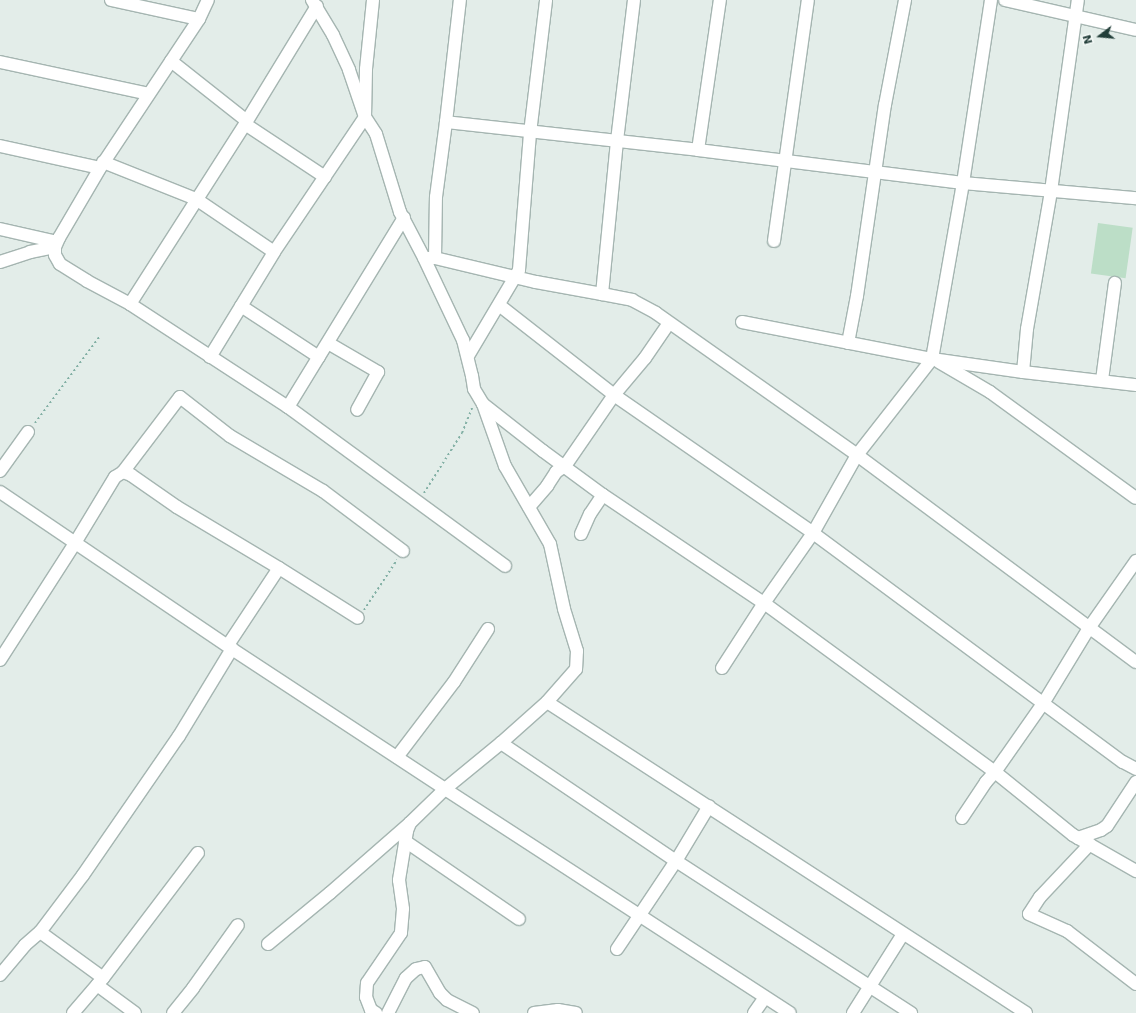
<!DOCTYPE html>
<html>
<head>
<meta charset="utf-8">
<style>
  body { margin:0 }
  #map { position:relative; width:1136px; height:1013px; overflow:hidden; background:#e3ede9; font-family:"DejaVu Sans",sans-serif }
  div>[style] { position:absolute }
  .green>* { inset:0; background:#bcdec7; transform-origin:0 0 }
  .path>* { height:2px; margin-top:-1px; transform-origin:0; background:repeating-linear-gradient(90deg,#83b0a5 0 2px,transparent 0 5px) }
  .roads { filter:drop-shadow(1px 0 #a5b5b1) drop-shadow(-1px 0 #a5b5b1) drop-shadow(0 1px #a5b5b1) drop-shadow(0 -1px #a5b5b1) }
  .street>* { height:12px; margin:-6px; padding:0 6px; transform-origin:6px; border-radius:6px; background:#fff }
  .secondary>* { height:12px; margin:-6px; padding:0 6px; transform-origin:6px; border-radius:6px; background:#fff }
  span { translate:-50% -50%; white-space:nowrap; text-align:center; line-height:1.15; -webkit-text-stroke:3px #f4f9f7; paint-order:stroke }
  .north { position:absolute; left:1080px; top:16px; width:40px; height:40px; -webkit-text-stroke:3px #f4f9f7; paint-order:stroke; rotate:254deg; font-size:11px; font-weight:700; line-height:16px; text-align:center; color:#223e39 }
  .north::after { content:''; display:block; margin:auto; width:14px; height:18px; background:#223e39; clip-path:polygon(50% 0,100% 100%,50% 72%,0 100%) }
</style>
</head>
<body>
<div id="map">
  <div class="green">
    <i style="left:1098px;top:223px;width:35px;height:51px;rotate:8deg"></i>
  </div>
  <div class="path">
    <i style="left:35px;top:423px;width:109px;rotate:-53.2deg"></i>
    <i style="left:424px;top:493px;width:71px;rotate:-57.7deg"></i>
    <i style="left:462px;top:433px;width:27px;rotate:-68deg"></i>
    <i style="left:364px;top:610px;width:60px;rotate:-56.6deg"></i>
  </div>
  <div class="roads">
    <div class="street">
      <i style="left:312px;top:0;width:41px;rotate:59deg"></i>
      <i style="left:333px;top:35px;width:38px;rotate:65deg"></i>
      <i style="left:349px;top:70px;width:50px;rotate:71.2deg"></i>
      <i style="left:365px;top:117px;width:20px;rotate:57deg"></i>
      <i style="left:376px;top:134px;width:82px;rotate:72.9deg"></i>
      <i style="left:400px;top:212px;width:52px;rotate:62.4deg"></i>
      <i style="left:424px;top:258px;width:91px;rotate:64.6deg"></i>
      <i style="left:463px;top:340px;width:37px;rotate:76deg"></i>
      <i style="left:472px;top:376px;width:13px;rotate:81deg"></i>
      <i style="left:474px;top:389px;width:17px;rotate:59deg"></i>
      <i style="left:483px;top:404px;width:66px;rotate:70.5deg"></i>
      <i style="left:505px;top:466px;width:90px;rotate:60deg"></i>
      <i style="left:550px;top:544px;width:66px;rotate:77.8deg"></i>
      <i style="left:564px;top:609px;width:44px;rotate:72.8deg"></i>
      <i style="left:577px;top:651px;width:18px;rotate:93deg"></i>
      <i style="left:576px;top:669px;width:44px;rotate:131.3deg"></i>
      <i style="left:547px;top:702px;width:62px;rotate:138.3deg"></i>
      <i style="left:501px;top:743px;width:72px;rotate:140.6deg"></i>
      <i style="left:445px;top:789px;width:411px;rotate:33deg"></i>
      <i style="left:171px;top:61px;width:97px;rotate:38.3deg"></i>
      <i style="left:0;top:62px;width:152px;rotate:12.1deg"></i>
      <i style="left:446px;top:122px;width:254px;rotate:6.3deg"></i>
      <i style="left:698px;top:150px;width:267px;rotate:7.1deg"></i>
      <i style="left:963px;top:183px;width:174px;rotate:5deg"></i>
      <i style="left:245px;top:124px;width:96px;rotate:33.5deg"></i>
      <i style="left:0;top:146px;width:102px;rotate:12.4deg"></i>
      <i style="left:698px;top:150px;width:152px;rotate:-81.7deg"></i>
      <i style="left:103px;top:162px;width:100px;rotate:21.7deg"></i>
      <i style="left:196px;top:199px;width:94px;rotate:34.2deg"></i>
      <i style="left:0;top:229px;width:58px;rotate:12.8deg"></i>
      <i style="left:774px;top:241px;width:243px;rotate:-82deg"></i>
      <i style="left:55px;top:255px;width:10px;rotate:61deg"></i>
      <i style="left:60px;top:264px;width:32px;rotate:32deg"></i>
      <i style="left:87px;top:281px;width:49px;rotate:28.1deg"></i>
      <i style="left:130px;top:304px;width:189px;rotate:33.1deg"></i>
      <i style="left:288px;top:407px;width:269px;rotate:36.2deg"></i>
      <i style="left:428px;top:258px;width:7px"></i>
      <i style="left:435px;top:258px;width:104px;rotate:13.4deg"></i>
      <i style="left:536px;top:282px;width:67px;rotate:10.3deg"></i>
      <i style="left:435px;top:258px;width:61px;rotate:-89.1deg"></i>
      <i style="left:436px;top:197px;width:76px;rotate:-82.4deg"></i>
      <i style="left:446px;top:122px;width:123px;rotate:-83.5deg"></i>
      <i style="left:0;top:262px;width:32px;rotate:-18deg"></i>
      <i style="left:30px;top:252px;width:25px;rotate:-11deg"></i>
      <i style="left:130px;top:304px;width:214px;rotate:-57.4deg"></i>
      <i style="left:245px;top:124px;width:138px;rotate:-58.6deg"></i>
      <i style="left:499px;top:305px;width:146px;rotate:38deg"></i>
      <i style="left:614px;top:395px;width:242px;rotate:34.7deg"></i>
      <i style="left:813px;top:533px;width:385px;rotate:36.5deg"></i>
      <i style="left:1123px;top:762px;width:15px;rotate:28deg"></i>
      <i style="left:241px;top:306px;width:93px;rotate:33.2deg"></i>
      <i style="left:742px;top:322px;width:194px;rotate:11deg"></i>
      <i style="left:932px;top:359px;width:92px;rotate:8.1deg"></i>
      <i style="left:1023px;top:372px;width:114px;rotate:6.6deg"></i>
      <i style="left:328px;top:343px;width:58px;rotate:30.1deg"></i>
      <i style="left:378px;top:372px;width:43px;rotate:118.9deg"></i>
      <i style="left:848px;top:343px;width:48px;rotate:-79.2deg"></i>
      <i style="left:857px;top:296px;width:193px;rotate:-81.7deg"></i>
      <i style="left:885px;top:105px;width:107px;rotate:-79.2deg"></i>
      <i style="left:468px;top:356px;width:100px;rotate:-59.3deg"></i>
      <i style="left:519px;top:270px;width:137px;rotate:-85.4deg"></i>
      <i style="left:530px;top:133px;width:134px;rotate:-83.1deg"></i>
      <i style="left:210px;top:357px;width:123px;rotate:-58.6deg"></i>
      <i style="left:274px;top:252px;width:163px;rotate:-56deg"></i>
      <i style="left:365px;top:117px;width:48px;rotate:-88.8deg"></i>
      <i style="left:366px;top:69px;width:69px;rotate:-84.2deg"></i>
      <i style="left:939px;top:362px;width:59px;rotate:30.5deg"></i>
      <i style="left:990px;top:392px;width:180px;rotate:36deg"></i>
      <i style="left:1023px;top:372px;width:43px;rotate:-84.7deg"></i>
      <i style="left:1027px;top:329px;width:140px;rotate:-80.1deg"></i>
      <i style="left:1051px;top:191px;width:193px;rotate:-82deg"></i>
      <i style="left:1102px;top:380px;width:98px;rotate:-82.4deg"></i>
      <i style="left:483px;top:404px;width:76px;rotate:38.1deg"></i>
      <i style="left:543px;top:451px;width:74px;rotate:36.3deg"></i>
      <i style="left:603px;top:495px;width:194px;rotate:33.9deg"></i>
      <i style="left:764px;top:603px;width:286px;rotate:36.2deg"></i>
      <i style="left:995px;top:772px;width:100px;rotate:38.9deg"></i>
      <i style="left:1073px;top:835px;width:73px;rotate:29.7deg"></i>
      <i style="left:288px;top:407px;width:222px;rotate:-58.5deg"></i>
      <i style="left:0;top:471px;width:48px;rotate:-54.3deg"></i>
      <i style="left:123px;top:472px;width:9px;rotate:21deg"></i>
      <i style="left:131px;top:475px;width:56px;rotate:34.8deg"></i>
      <i style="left:177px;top:507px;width:119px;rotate:30.9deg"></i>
      <i style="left:279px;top:568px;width:93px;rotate:32.3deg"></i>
      <i style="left:529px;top:507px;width:28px;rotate:-49deg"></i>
      <i style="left:547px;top:486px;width:17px;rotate:-57deg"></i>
      <i style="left:556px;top:472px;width:11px;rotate:-34deg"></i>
      <i style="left:565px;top:466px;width:86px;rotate:-55.4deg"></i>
      <i style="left:614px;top:395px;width:48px;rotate:-50deg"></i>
      <i style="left:645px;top:358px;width:42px;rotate:-55.6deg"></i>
      <i style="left:581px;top:534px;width:22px;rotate:-66deg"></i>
      <i style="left:590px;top:514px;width:23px;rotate:-56deg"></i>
      <i style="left:228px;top:645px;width:92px;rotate:-56.5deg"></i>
      <i style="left:0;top:660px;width:139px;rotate:-57.3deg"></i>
      <i style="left:75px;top:543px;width:77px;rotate:-58.8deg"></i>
      <i style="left:115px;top:477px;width:9px;rotate:-32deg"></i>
      <i style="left:123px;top:472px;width:94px;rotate:-52.8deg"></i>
      <i style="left:180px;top:397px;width:63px;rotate:38deg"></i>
      <i style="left:230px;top:436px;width:108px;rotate:30.6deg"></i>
      <i style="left:323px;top:491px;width:100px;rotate:36.9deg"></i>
      <i style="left:722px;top:668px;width:77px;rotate:-57.1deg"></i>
      <i style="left:764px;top:603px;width:85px;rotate:-55deg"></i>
      <i style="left:813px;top:533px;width:90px;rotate:-60.6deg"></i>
      <i style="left:857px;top:455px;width:122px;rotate:-52deg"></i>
      <i style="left:932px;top:359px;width:179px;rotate:-80deg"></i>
      <i style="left:963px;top:183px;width:185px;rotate:-81.3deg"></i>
      <i style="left:547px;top:702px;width:571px;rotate:32.99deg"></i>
      <i style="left:501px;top:743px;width:211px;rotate:34deg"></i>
      <i style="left:676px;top:861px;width:280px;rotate:32.9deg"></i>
      <i style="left:397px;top:757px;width:94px;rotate:-52.8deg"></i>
      <i style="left:454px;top:682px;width:63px;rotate:-57.3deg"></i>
      <i style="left:962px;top:818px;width:43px;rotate:-56.3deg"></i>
      <i style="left:986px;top:782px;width:13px;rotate:-48deg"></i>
      <i style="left:995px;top:772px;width:85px;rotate:-55deg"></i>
      <i style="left:1044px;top:702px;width:87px;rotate:-58.7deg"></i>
      <i style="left:1089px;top:628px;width:82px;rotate:-55deg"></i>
      <i style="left:1078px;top:838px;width:24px;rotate:-19deg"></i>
      <i style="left:1101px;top:830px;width:7px;rotate:-34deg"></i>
      <i style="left:1107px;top:826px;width:53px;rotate:-56.6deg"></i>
      <i style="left:405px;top:841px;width:138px;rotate:34.4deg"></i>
      <i style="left:1090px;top:844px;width:73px;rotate:133.3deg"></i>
      <i style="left:1040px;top:897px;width:20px;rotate:123deg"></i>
      <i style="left:1029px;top:914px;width:42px;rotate:24.1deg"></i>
      <i style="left:1067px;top:931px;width:87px;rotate:37.5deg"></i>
      <i style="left:40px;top:932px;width:78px;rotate:36.1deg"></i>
      <i style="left:268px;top:944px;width:80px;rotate:-39.4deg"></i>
      <i style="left:330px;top:893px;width:106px;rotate:-41.2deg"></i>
      <i style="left:617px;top:949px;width:106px;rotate:-56.2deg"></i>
      <i style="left:676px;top:861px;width:64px;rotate:-59deg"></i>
      <i style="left:0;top:975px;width:39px;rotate:-50deg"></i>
      <i style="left:25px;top:945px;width:20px;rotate:-41deg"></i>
      <i style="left:40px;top:932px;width:71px;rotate:-53deg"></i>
      <i style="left:83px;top:875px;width:169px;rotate:-55.4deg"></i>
      <i style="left:179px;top:736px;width:102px;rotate:-58.7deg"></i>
      <i style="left:97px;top:985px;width:47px;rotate:36.4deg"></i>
      <i style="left:73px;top:1013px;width:46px;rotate:-49.4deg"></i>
      <i style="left:103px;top:978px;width:157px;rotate:-52.8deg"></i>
      <i style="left:173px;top:1013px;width:32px;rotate:-51deg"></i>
      <i style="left:193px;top:988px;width:77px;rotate:-54.5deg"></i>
      <i style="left:754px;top:1013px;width:19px;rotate:-55deg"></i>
      <i style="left:853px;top:1013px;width:93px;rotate:-57.7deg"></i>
    </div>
    <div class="secondary">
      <i style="left:111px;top:0;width:90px;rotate:12.2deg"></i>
      <i style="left:634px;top:0;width:142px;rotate:96.9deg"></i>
      <i style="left:617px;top:141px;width:154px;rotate:95.6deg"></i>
      <i style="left:602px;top:294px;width:31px;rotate:11deg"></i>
      <i style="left:632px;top:300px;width:27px;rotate:28deg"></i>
      <i style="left:656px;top:313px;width:246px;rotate:35.2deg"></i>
      <i style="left:857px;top:455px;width:347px;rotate:36.6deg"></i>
      <i style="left:1005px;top:0;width:134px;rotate:12.9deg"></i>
      <i style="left:55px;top:255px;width:8px;rotate:-90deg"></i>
      <i style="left:55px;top:247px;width:10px;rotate:-66deg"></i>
      <i style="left:59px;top:238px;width:81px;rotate:-59.6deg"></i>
      <i style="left:100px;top:168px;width:179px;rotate:-56.4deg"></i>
      <i style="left:199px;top:19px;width:21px;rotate:-65deg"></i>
      <i style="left:0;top:492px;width:280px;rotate:34.1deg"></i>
      <i style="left:232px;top:649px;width:255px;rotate:33.3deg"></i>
      <i style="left:445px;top:789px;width:49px;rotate:135.8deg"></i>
      <i style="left:410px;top:823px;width:9px;rotate:111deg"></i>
      <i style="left:407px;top:831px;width:50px;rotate:99.3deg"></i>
      <i style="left:399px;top:880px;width:29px;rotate:82deg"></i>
      <i style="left:403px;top:909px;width:24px;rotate:95deg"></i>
      <i style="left:401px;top:933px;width:60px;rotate:124.2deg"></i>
      <i style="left:367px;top:983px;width:14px;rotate:94deg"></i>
      <i style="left:366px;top:997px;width:14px;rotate:69deg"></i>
      <i style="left:371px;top:1010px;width:6px;rotate:31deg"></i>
      <i style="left:388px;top:1013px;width:39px;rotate:-63deg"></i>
      <i style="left:406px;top:978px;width:13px;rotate:-42deg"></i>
      <i style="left:416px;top:969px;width:9px;rotate:-13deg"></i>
      <i style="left:425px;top:967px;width:30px;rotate:60deg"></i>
      <i style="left:440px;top:993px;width:10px;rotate:45deg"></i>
      <i style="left:447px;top:1000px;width:29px;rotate:27deg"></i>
      <i style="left:534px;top:1013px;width:24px;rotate:-7deg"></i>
      <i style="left:558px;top:1010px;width:18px;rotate:9deg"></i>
    </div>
  </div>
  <div class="north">N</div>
</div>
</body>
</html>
